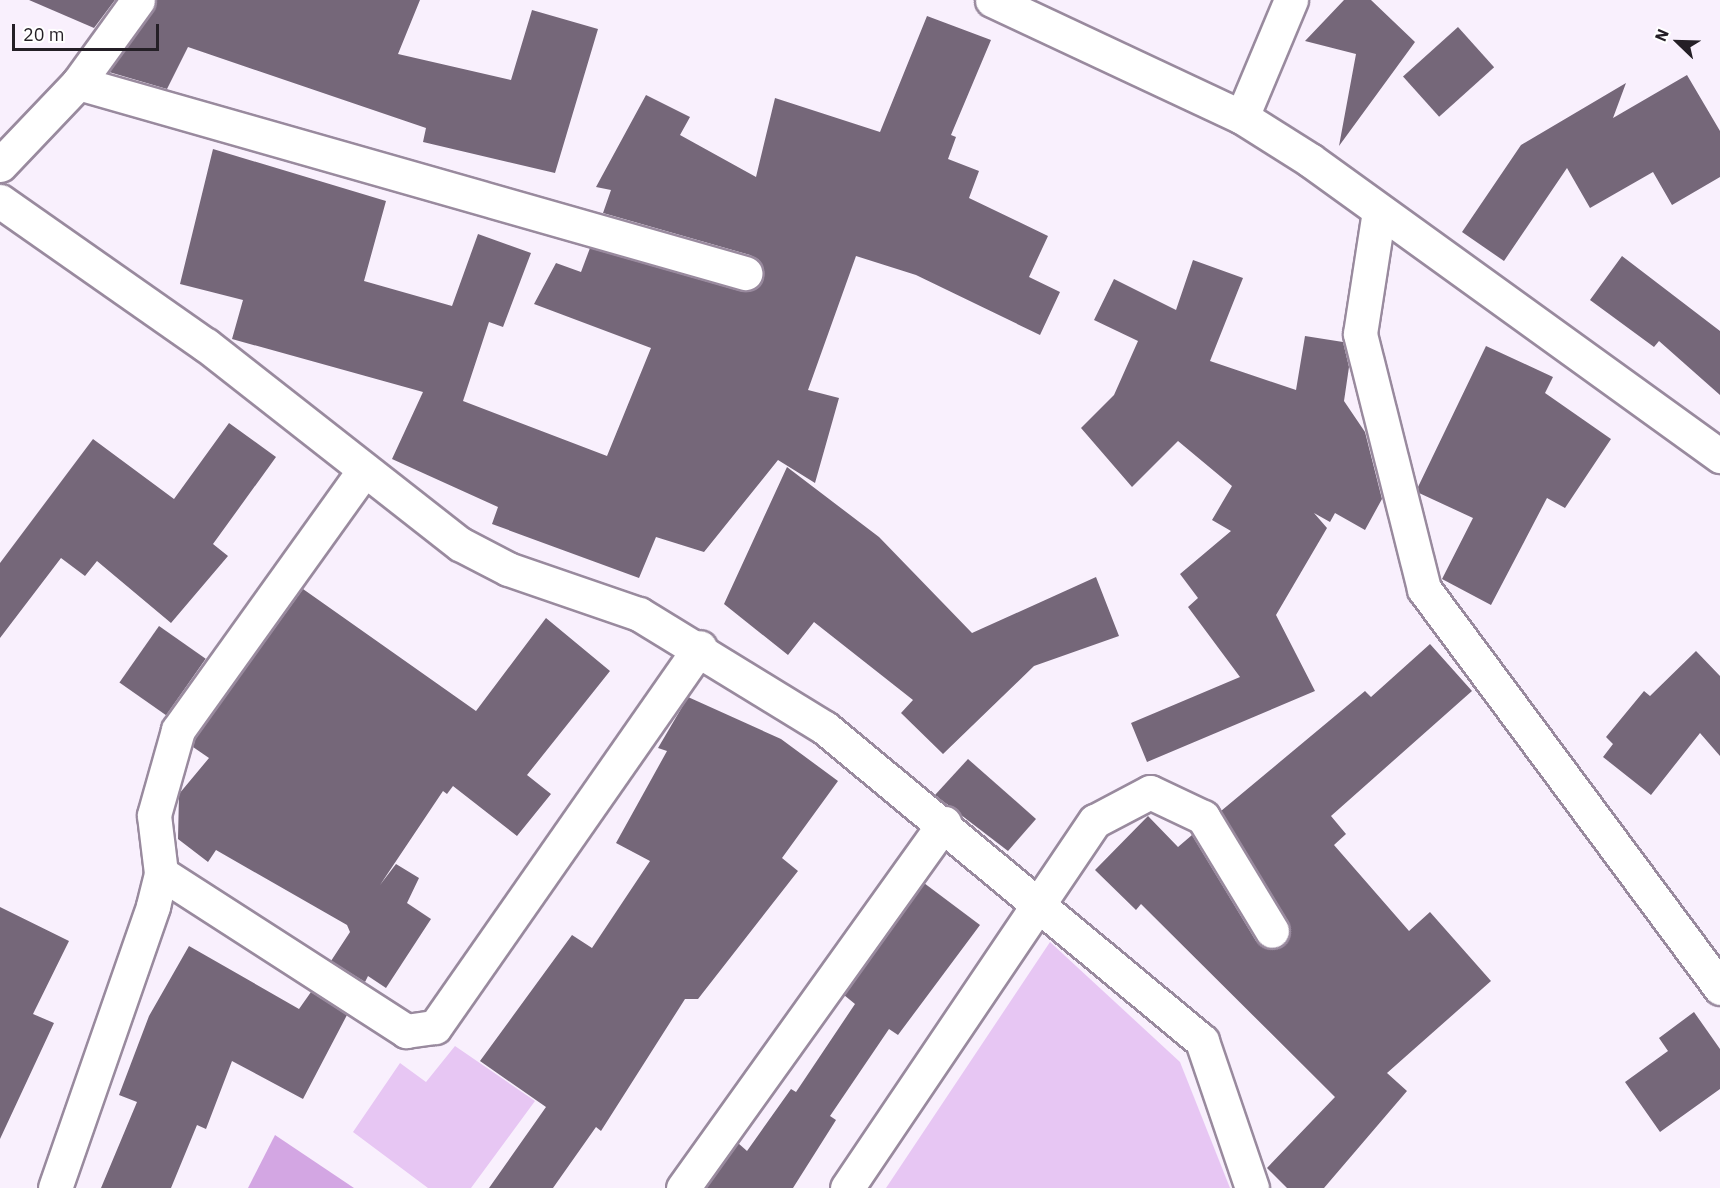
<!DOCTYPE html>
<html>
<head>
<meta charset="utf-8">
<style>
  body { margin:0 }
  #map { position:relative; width:1720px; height:1188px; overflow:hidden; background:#f9f0fd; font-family:"IBM Plex Sans",sans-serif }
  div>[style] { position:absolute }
  .green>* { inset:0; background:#e7c6f3 }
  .water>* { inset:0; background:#d3a6e3 }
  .building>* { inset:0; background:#756779; transform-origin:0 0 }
  .roads { filter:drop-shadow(2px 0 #998a9e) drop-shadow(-2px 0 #998a9e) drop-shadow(0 2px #998a9e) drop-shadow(0 -2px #998a9e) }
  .minor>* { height:33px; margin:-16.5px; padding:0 16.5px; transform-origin:16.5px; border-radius:16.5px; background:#fff }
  span { translate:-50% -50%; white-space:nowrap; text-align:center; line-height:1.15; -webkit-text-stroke:4.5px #fff; paint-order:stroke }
  .north { position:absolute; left:1648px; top:12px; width:60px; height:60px; -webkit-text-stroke:4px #fff; paint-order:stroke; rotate:293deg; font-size:16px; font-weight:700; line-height:24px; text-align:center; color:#241f26 }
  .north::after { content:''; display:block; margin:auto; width:21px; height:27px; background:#241f26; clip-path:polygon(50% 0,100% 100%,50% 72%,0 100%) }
  .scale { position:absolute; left:12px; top:24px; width:147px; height:27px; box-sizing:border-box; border:3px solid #241f26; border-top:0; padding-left:8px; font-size:18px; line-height:21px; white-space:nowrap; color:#241f26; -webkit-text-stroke:4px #fff; paint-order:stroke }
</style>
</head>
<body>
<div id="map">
  <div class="green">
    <i style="clip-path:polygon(1050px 942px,1180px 1062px,1230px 1188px,886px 1188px)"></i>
    <i style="clip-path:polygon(455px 1046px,535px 1101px,471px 1188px,428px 1188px,353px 1132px,400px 1063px,426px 1082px)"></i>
  </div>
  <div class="water">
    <i style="clip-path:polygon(275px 1135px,354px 1188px,248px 1188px)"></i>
  </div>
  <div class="building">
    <i style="clip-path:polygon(29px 0,115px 0,94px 28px)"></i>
    <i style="clip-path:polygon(156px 0,420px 0,398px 54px,511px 80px,532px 10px,598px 29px,555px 173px,423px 142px,426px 128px,188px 47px,167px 89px,109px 72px)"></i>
    <i style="clip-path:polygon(1344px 0,1371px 0,1415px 42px,1339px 146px,1356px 54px,1305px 41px)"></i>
    <i style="clip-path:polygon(927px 16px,991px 40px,951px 135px,956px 137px,948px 159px,979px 171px,969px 198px,1048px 236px,1029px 277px,1060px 292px,1040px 335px,916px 275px,856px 256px,808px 390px,839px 398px,815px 483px,778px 460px,704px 552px,656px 537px,639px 578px,492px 524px,498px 507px,392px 459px,423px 392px,232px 339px,243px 300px,180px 284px,213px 149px,386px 201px,364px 281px,452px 306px,478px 234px,531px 253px,503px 327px,489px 322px,463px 401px,607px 456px,651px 348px,534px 304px,556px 263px,581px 272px,590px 248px,740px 291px,758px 287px,763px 278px,759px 260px,750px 255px,603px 213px,611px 190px,596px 187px,646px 95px,690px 117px,680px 135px,756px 177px,775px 98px,880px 132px)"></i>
    <i style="left:1458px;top:27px;width:54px;height:74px;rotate:48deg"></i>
    <i style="clip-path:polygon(1687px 75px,1720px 131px,1720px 177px,1672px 205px,1653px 172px,1590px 208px,1567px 168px,1504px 261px,1462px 232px,1521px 145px,1626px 83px,1613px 118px)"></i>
    <i style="clip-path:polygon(1622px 256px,1720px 331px,1720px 395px,1659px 341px,1654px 347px,1590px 300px)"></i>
    <i style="clip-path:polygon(1193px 260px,1243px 278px,1210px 361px,1296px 390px,1305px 336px,1343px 342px,1349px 367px,1344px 401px,1365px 432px,1382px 499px,1365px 530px,1335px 513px,1330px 522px,1314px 513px,1327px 528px,1276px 615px,1315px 691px,1147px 762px,1131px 723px,1240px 677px,1188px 607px,1198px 598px,1180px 574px,1231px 531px,1212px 520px,1232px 486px,1178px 441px,1132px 487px,1081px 428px,1114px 395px,1138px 341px,1094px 320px,1114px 279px,1176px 310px)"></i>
    <i style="clip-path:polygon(1486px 346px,1553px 377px,1545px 393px,1611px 439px,1565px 508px,1547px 498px,1491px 605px,1442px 579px,1473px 518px,1419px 493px,1418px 487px)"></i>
    <i style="clip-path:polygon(229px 423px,276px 457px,213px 544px,228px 556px,171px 623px,97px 561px,85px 576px,61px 558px,0 638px,0 563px,93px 439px,174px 499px)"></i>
    <i style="clip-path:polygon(787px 467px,879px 537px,972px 633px,1096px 577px,1119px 636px,1034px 666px,943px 754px,901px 713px,913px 700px,814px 622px,788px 655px,724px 604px)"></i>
    <i style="clip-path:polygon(303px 589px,476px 711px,546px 618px,610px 671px,527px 775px,551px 794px,517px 836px,453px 786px,447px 794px,443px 791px,380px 885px,396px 864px,419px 878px,407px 903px,431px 919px,386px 988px,368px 976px,365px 982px,331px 961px,350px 932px,347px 925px,216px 850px,208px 862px,178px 839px,179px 794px,209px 758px,193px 747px,196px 737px)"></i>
    <i style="left:159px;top:626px;width:57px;height:69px;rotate:35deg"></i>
    <i style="clip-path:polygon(1430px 644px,1472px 691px,1331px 816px,1346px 834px,1334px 845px,1409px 931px,1430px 912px,1491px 981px,1387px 1073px,1407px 1091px,1324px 1188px,1287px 1188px,1267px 1168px,1335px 1097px,1141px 904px,1136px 910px,1095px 870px,1148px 816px,1178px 847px,1192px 835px,1256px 941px,1272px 950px,1282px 947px,1291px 931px,1288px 921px,1221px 811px,1365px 691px,1371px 697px)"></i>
    <i style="clip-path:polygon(1696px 651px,1720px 676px,1720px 756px,1700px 733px,1651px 795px,1603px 757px,1613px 744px,1606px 737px,1644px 691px,1650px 696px)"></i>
    <i style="clip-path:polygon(688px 697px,781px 739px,838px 781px,782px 858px,798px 871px,698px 999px,685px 999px,601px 1131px,596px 1127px,553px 1188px,489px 1188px,546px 1107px,480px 1061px,572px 935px,592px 948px,650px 861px,616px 843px,667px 751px,658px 748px)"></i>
    <i style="clip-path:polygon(968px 759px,1036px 819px,1008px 851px,935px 795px)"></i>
    <i style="clip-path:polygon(924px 883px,980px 925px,898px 1035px,889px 1029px,830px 1116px,836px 1120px,793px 1188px,706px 1188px,738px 1143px,747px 1151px,791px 1089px,796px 1092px,855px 1004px,844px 995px)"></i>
    <i style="clip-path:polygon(0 907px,69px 941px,33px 1014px,54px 1023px,0 1139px)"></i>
    <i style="clip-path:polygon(189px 946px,299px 1009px,311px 992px,347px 1015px,303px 1099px,232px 1061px,206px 1129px,197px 1125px,171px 1188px,101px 1188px,137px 1102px,119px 1095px,149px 1016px)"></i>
    <i style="clip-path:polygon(1694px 1012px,1720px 1049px,1720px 1089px,1660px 1132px,1625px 1082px,1668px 1051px,1659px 1038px)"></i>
  </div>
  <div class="roads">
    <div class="minor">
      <i style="left:992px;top:0;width:276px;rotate:25.1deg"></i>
      <i style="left:1242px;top:117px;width:80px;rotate:32.3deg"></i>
      <i style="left:1310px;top:160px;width:506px;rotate:35.83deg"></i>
      <i style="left:78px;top:83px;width:694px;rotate:15.9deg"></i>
      <i style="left:1242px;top:117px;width:127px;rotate:-67.3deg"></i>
      <i style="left:0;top:165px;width:113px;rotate:-46.4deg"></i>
      <i style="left:78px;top:83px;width:102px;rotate:-54.1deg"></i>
      <i style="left:0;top:201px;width:251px;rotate:35deg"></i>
      <i style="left:206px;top:345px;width:323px;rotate:38.1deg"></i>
      <i style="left:460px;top:544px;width:54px;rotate:27.5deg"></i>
      <i style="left:508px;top:569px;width:139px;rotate:19deg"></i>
      <i style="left:639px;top:614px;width:218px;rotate:31.5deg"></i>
      <i style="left:825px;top:728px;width:490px;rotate:39.7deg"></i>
      <i style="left:1202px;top:1041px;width:155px;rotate:71.2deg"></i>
      <i style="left:1379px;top:211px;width:124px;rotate:98.8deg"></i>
      <i style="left:1360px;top:334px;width:263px;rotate:75.9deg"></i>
      <i style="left:1424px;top:589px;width:497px;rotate:53.4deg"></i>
      <i style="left:161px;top:873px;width:292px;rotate:32.8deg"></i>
      <i style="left:406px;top:1031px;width:29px;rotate:-8deg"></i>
      <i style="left:435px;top:1027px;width:463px;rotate:-55.1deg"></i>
      <i style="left:55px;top:1188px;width:299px;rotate:-70.8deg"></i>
      <i style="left:153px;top:906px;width:34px;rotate:-76deg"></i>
      <i style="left:161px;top:873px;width:58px;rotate:-96.9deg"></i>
      <i style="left:154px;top:815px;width:88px;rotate:-74.2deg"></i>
      <i style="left:178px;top:730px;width:317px;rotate:-54.4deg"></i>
      <i style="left:683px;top:1188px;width:449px;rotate:-54.4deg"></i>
      <i style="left:847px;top:1188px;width:443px;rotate:-56deg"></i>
      <i style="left:1095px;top:821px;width:62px;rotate:-27.8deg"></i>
      <i style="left:1150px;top:792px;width:59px;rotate:25.3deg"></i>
      <i style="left:1203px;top:817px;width:133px;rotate:58.8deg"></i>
    </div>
  </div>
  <div class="north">N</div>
  <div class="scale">20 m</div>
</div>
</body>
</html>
